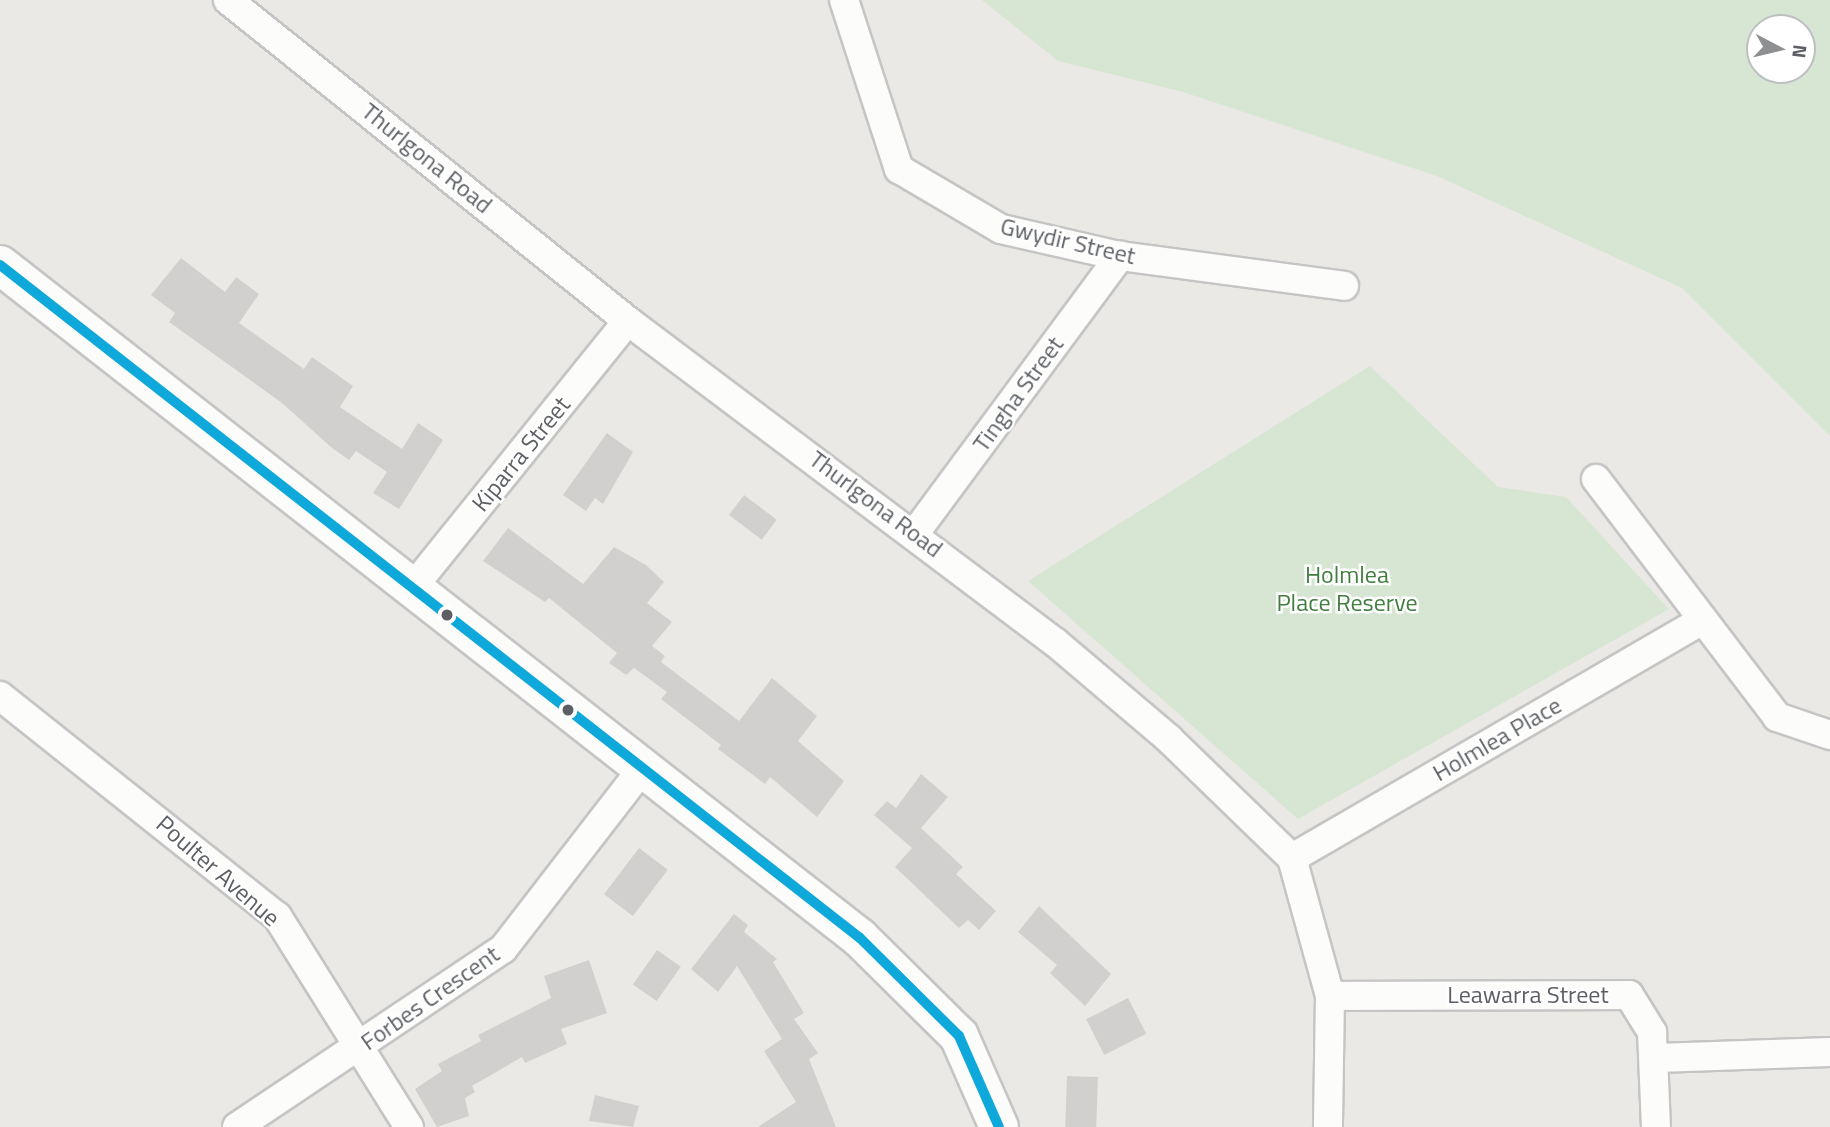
<!DOCTYPE html>
<html>
<head>
<meta charset="utf-8">
<style>
  body { margin:0 }
  #map { position:relative; width:1830px; height:1127px; overflow:hidden; background:#ebe9e6; font-family:"Titillium Web",sans-serif }
  div>[style] { position:absolute }
  .green>* { inset:0; background:#d7e5d3 }
  .building>* { inset:0; background:#d2d0cf; transform-origin:0 0 }
  .roads { filter:drop-shadow(2px 0 #c5c5c5) drop-shadow(-2px 0 #c5c5c5) drop-shadow(0 2px #c5c5c5) drop-shadow(0 -2px #c5c5c5) }
  .street>* { height:28px; margin:-14px; padding:0 14px; transform-origin:14px; border-radius:14px; background:#fcfcfb }
  .secondary>* { height:38px; margin:-19px; padding:0 19px; transform-origin:19px; border-radius:19px; background:#fcfcfb }
  .bus-1>* { height:10px; margin:-5px; padding:0 5px; transform-origin:5px; border-radius:5px; background:#0ea8da }
  .dots>* { width:19px; height:19px; translate:-50% -50%; box-sizing:border-box; border:4px solid #fff; border-radius:50% }
  span { translate:-50% -50%; white-space:nowrap; text-align:center; line-height:1.15; -webkit-text-stroke:5px #fff; paint-order:stroke }
  .street-label { font-size:24px; color:#5c5f63 }
  .park-label { font-size:24px; color:#417e3f }
  .north { position:absolute; left:1746px; top:14px; width:70px; height:70px; box-sizing:border-box; background:#fff; border:2px solid #bebfc1; border-radius:50%; rotate:97deg; font-size:19px; font-weight:700; line-height:28px; text-align:center; color:#5c5f63 }
  .north::after { content:''; display:block; margin:auto; width:24px; height:32px; background:#8e8f91; clip-path:polygon(50% 0,100% 100%,50% 72%,0 100%) }
</style>
</head>
<body>
<div id="map">
  <div class="green">
    <i style="clip-path:polygon(evenodd,982px 0,1830px 0,1830px 436px,1682px 288px,1437px 176px,1183px 92px,1058px 61px,982px 0,1802px 28px,1802px 70px,1760px 70px,1760px 28px,1802px 28px)"></i>
    <i style="clip-path:polygon(1370px 366px,1498px 487px,1566px 497px,1669px 609px,1298px 819px,1028px 581px)"></i>
  </div>
  <div class="building">
    <i style="clip-path:polygon(181px 258px,225px 292px,236px 277px,259px 294px,239px 323px,304px 369px,312px 357px,353px 386px,340px 407px,402px 449px,418px 423px,443px 440px,399px 509px,373px 493px,387px 472px,356px 451px,349px 460px,332px 448px,282px 403px,169px 322px,175px 313px,151px 295px)"></i>
    <i style="clip-path:polygon(607px 433px,633px 452px,603px 504px,595px 498px,586px 511px,563px 495px)"></i>
    <i style="left:744px;top:495px;width:41px;height:25px;rotate:37deg"></i>
    <i style="clip-path:polygon(508px 528px,583px 584px,614px 547px,646px 565px,664px 582px,647px 603px,672px 622px,652px 646px,665px 656px,661px 662px,739px 721px,772px 678px,817px 716px,798px 741px,844px 781px,817px 817px,770px 777px,765px 784px,718px 749px,721px 745px,661px 699px,667px 692px,634px 668px,626px 675px,609px 663px,617px 653px,549px 598px,545px 602px,483px 561px)"></i>
    <i style="clip-path:polygon(921px 774px,948px 797px,921px 828px,963px 867px,956px 874px,996px 911px,979px 930px,968px 920px,959px 928px,895px 867px,912px 848px,874px 815px,887px 801px,896px 808px)"></i>
    <i style="left:639px;top:848px;width:36px;height:58px;rotate:37deg"></i>
    <i style="clip-path:polygon(1039px 906px,1111px 974px,1085px 1006px,1050px 973px,1057px 965px,1018px 932px)"></i>
    <i style="clip-path:polygon(734px 914px,748px 925px,744px 932px,777px 959px,773px 962px,804px 1013px,794px 1019px,818px 1053px,809px 1059px,836px 1127px,758px 1127px,796px 1102px,764px 1051px,782px 1039px,737px 966px,718px 992px,691px 969px)"></i>
    <i style="left:657px;top:950px;width:29px;height:42px;rotate:35deg"></i>
    <i style="clip-path:polygon(589px 960px,607px 1013px,561px 1029px,567px 1044px,525px 1063px,522px 1057px,472px 1086px,475px 1092px,465px 1098px,469px 1116px,437px 1127px,415px 1089px,442px 1071px,438px 1064px,481px 1041px,478px 1035px,551px 998px,544px 976px)"></i>
    <i style="left:1128px;top:998px;width:40px;height:47px;rotate:63deg"></i>
    <i style="left:1067px;top:1076px;width:31px;height:51px;rotate:2deg"></i>
    <i style="clip-path:polygon(595px 1095px,639px 1106px,633px 1127px,589px 1121px)"></i>
  </div>
  <div class="roads">
    <div class="street">
      <i style="left:228px;top:0;width:513px;rotate:38.75deg"></i>
      <i style="left:628px;top:321px;width:536px;rotate:36.96deg"></i>
      <i style="left:1056px;top:643px;width:148px;rotate:40.3deg"></i>
      <i style="left:1169px;top:739px;width:171px;rotate:44.1deg"></i>
      <i style="left:1292px;top:858px;width:143px;rotate:74.6deg"></i>
      <i style="left:1330px;top:996px;width:131px;rotate:90.9deg"></i>
      <i style="left:844px;top:0;width:178px;rotate:72deg"></i>
      <i style="left:899px;top:169px;width:118px;rotate:30.5deg"></i>
      <i style="left:1001px;top:229px;width:122px;rotate:12.8deg"></i>
      <i style="left:1120px;top:256px;width:226px;rotate:7.6deg"></i>
      <i style="left:1596px;top:479px;width:299px;rotate:52.7deg"></i>
      <i style="left:1777px;top:717px;width:56px;rotate:18.8deg"></i>
      <i style="left:915px;top:533px;width:345px;rotate:-53.5deg"></i>
      <i style="left:413px;top:587px;width:342px;rotate:-51.1deg"></i>
      <i style="left:0;top:696px;width:354px;rotate:38.5deg"></i>
      <i style="left:277px;top:916px;width:249px;rotate:58deg"></i>
      <i style="left:1292px;top:858px;width:475px;rotate:-30.1deg"></i>
      <i style="left:1330px;top:996px;width:299px;rotate:-0.2deg"></i>
      <i style="left:1629px;top:995px;width:44px;rotate:58.1deg"></i>
      <i style="left:1652px;top:1032px;width:95px;rotate:87.6deg"></i>
      <i style="left:1657px;top:1058px;width:173px;rotate:-2deg"></i>
      <i style="left:237px;top:1127px;width:320px;rotate:-33.8deg"></i>
      <i style="left:503px;top:949px;width:227px;rotate:-52.3deg"></i>
    </div>
    <div class="secondary">
      <i style="left:0;top:265px;width:1092px;rotate:38.05deg"></i>
      <i style="left:860px;top:938px;width:139px;rotate:44.7deg"></i>
      <i style="left:959px;top:1036px;width:99px;rotate:66.3deg"></i>
    </div>
  </div>
  <div class="bus-1">
    <i style="left:0;top:265px;width:1092px;rotate:38.05deg"></i>
    <i style="left:860px;top:938px;width:139px;rotate:44.7deg"></i>
    <i style="left:959px;top:1036px;width:99px;rotate:66.3deg"></i>
  </div>
  <div class="dots">
    <i style="left:447px;top:615px;background:#5c5f63"></i>
    <i style="left:568px;top:710px;background:#5c5f63"></i>
  </div>
  <div class="street-label">
    <span style="left:427px;top:158px;rotate:39deg">Thurlgona Road</span>
    <span style="left:1068px;top:241px;rotate:13deg">Gwydir Street</span>
    <span style="left:1018px;top:394px;rotate:-54deg">Tingha Street</span>
    <span style="left:521px;top:454px;rotate:-51deg">Kiparra Street</span>
    <span style="left:876px;top:504px;rotate:37deg">Thurlgona Road</span>
    <span style="left:1497px;top:739px;rotate:-30deg">Holmlea Place</span>
    <span style="left:218px;top:871px;rotate:41deg">Poulter Avenue</span>
    <span style="left:1528px;top:995px">Leawarra Street</span>
    <span style="left:430px;top:998px;rotate:-35deg">Forbes Crescent</span>
  </div>
  <div class="park-label">
    <span style="left:1347px;top:589px">Holmlea<br>Place Reserve</span>
  </div>
  <div class="north">N</div>
</div>
</body>
</html>
